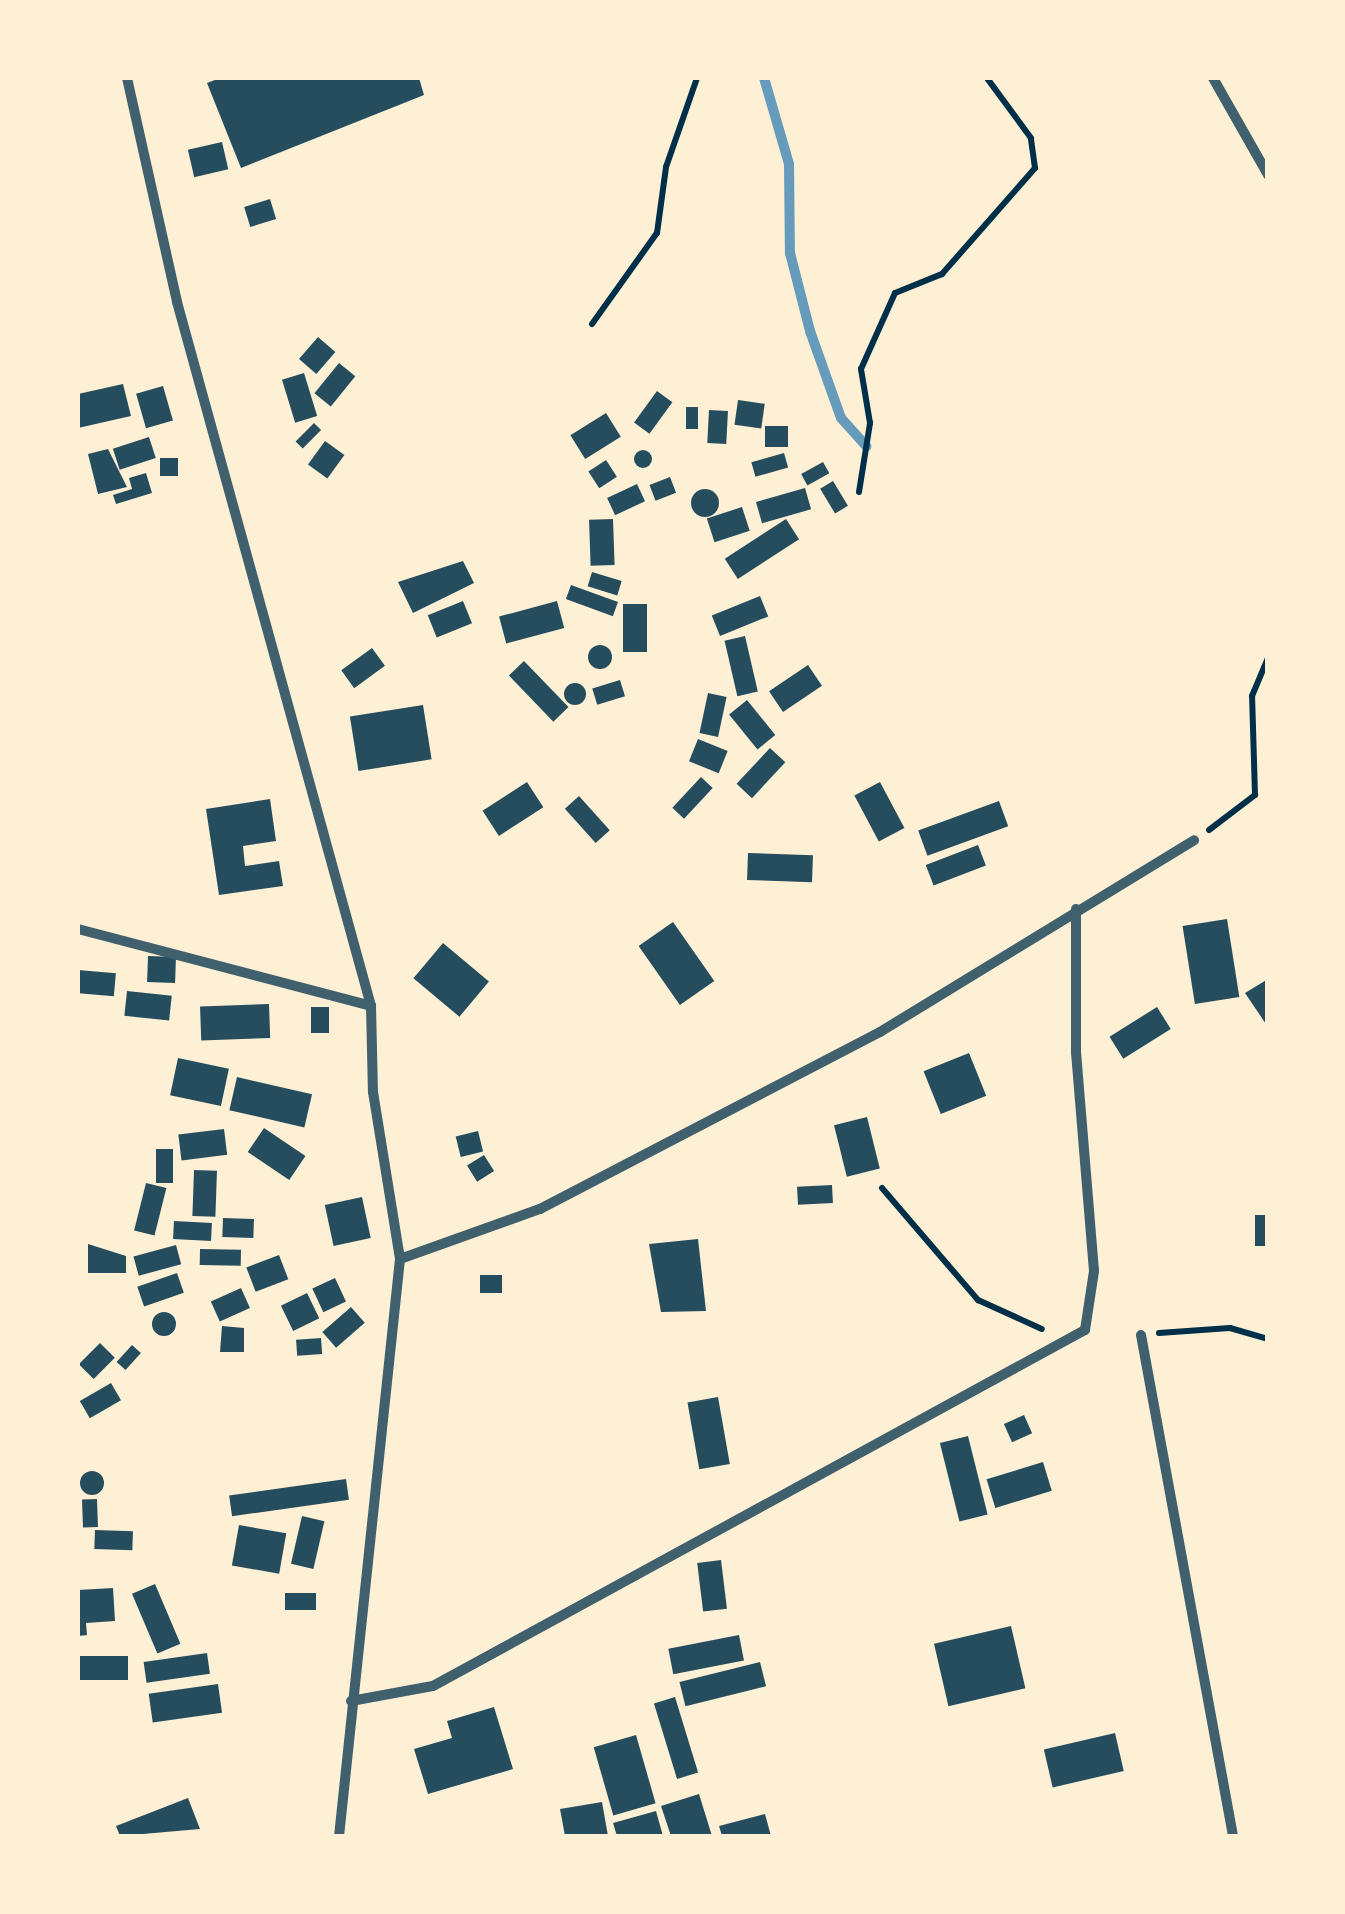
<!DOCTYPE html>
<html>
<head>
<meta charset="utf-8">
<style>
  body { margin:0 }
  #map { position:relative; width:1345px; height:1914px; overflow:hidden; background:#fdf0d5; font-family:Arial,sans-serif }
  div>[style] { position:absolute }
  .stream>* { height:10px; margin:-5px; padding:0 5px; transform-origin:5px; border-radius:5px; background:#669bbc }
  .building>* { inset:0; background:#264d5e; transform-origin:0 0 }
  .round { border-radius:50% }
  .path>* { height:6px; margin:-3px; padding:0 3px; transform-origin:3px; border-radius:3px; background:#003049 }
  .minor>* { height:10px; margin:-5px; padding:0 5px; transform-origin:5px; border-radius:5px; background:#3f606c }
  span { translate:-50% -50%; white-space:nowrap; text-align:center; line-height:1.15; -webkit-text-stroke:8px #fdf0d5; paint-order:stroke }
  .frame { position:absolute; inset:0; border:80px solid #fdf0d5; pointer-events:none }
</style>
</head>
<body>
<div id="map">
  <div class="stream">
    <i style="left:764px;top:78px;width:90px;rotate:73.8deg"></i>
    <i style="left:789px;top:164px;width:89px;rotate:89.4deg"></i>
    <i style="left:790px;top:253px;width:81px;rotate:75.6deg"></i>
    <i style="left:810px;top:331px;width:92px;rotate:70.4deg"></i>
    <i style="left:841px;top:418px;width:38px;rotate:48deg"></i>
  </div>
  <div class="building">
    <i style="clip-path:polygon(220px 78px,419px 78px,424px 95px,241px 168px,207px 83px)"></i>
    <i style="left:222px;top:142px;width:28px;height:35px;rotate:77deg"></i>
    <i style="left:270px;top:199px;width:21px;height:27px;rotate:73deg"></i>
    <i style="left:318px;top:337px;width:23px;height:29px;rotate:41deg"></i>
    <i style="left:339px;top:363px;width:21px;height:39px;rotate:39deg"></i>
    <i style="left:304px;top:373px;width:45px;height:23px;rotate:73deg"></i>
    <i style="clip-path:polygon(123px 384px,131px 416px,78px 428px,78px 394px)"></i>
    <i style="left:163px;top:386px;width:36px;height:28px;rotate:74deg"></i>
    <i style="left:657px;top:391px;width:19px;height:39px;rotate:36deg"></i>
    <i style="left:738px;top:400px;width:27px;height:25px;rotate:8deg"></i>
    <i style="left:686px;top:407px;width:12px;height:22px"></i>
    <i style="left:709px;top:410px;width:19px;height:33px;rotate:3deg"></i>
    <i style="left:606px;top:413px;width:28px;height:42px;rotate:58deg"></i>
    <i style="left:314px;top:423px;width:10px;height:26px;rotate:45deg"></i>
    <i style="left:765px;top:426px;width:23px;height:21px"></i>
    <i style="left:149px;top:437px;width:22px;height:38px;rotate:72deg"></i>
    <i style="left:325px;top:441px;width:24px;height:29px;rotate:36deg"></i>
    <i style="clip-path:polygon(108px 449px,127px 487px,98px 494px,88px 454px)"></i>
    <i class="round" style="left:634px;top:450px;width:18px;height:18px"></i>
    <i style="left:784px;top:453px;width:15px;height:34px;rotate:74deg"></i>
    <i style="left:160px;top:458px;width:18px;height:18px"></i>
    <i style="left:606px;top:460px;width:20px;height:21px;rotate:57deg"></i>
    <i style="left:823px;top:462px;width:13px;height:25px;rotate:61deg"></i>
    <i style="clip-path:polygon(146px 473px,152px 493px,116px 504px,113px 495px,132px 489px,129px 478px)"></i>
    <i style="left:670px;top:477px;width:17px;height:22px;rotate:69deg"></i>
    <i style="left:833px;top:481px;width:29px;height:15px;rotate:59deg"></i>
    <i style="left:637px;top:484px;width:19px;height:33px;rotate:65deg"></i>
    <i style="left:805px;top:488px;width:22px;height:51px;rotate:74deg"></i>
    <i class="round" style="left:691px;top:489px;width:28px;height:28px"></i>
    <i style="left:742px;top:507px;width:25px;height:37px;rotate:72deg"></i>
    <i style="left:613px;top:519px;width:46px;height:24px;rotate:88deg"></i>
    <i style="left:786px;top:519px;width:24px;height:73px;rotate:57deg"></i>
    <i style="clip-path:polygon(463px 561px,474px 583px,413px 613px,398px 582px)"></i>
    <i style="left:592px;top:572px;width:31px;height:15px;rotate:17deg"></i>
    <i style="left:571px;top:585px;width:50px;height:15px;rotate:20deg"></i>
    <i style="left:760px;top:596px;width:22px;height:52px;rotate:68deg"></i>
    <i style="left:463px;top:601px;width:24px;height:38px;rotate:68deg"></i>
    <i style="left:557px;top:601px;width:28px;height:60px;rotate:75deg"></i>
    <i style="left:623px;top:604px;width:24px;height:48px"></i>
    <i style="left:745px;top:636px;width:57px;height:21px;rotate:77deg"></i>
    <i class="round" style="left:588px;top:645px;width:24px;height:24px"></i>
    <i style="left:372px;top:648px;width:22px;height:38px;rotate:54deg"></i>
    <i style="left:524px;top:661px;width:64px;height:21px;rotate:46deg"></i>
    <i style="left:808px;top:665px;width:25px;height:47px;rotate:56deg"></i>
    <i style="left:620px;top:680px;width:17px;height:29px;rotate:73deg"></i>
    <i class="round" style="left:564px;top:683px;width:22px;height:22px"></i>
    <i style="left:708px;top:693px;width:19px;height:41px;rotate:12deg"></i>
    <i style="left:747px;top:700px;width:45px;height:23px;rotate:51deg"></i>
    <i style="left:423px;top:705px;width:55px;height:74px;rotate:81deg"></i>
    <i style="left:698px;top:739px;width:32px;height:24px;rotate:22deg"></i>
    <i style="left:770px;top:748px;width:21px;height:49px;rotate:43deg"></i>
    <i style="left:701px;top:777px;width:16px;height:42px;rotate:43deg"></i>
    <i style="left:527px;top:782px;width:30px;height:53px;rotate:57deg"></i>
    <i style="left:880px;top:782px;width:52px;height:29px;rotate:62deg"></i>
    <i style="left:579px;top:796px;width:46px;height:19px;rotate:48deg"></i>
    <i style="clip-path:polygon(270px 799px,276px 841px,243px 846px,245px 866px,279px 861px,283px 886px,219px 895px,206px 809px)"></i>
    <i style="left:999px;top:801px;width:27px;height:86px;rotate:70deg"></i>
    <i style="left:978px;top:845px;width:22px;height:56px;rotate:69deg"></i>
    <i style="left:748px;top:853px;width:65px;height:27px;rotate:2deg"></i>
    <i style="left:1227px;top:919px;width:79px;height:45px;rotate:81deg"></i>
    <i style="left:673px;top:922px;width:72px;height:42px;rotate:55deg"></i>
    <i style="left:443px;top:943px;width:60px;height:46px;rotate:40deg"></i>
    <i style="left:148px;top:956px;width:28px;height:26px;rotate:2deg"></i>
    <i style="left:78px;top:970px;width:38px;height:23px;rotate:5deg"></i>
    <i style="clip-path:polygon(1268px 979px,1268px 1027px,1245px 993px)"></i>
    <i style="left:127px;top:991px;width:45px;height:25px;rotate:6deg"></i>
    <i style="left:269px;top:1004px;width:34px;height:69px;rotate:88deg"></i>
    <i style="left:311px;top:1007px;width:18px;height:26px"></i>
    <i style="left:1157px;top:1007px;width:26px;height:56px;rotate:58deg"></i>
    <i style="left:969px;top:1053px;width:46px;height:49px;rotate:68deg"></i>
    <i style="left:178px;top:1058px;width:52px;height:38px;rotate:12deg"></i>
    <i style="left:237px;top:1077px;width:77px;height:34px;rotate:13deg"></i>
    <i style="left:867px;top:1117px;width:53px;height:34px;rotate:76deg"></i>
    <i style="left:264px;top:1128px;width:50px;height:29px;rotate:34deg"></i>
    <i style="left:224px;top:1129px;width:26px;height:46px;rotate:83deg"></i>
    <i style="left:478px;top:1131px;width:21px;height:23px;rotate:76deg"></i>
    <i style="left:156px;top:1149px;width:17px;height:34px"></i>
    <i style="left:484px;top:1155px;width:19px;height:20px;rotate:58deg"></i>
    <i style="left:194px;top:1170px;width:23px;height:46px;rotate:2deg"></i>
    <i style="left:146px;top:1183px;width:21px;height:49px;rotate:14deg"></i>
    <i style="left:832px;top:1185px;width:18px;height:35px;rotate:87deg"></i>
    <i style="left:362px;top:1197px;width:42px;height:38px;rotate:78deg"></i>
    <i style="left:1268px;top:1215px;width:31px;height:13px;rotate:90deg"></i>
    <i style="left:223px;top:1218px;width:31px;height:19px;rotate:2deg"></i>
    <i style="left:174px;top:1221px;width:38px;height:18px;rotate:3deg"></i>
    <i style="clip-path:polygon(698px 1239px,706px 1311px,661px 1312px,649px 1244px)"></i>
    <i style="clip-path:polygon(88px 1244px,126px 1256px,126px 1273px,88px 1273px)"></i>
    <i style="left:176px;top:1245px;width:20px;height:44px;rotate:75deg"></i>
    <i style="left:200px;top:1249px;width:41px;height:16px;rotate:1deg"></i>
    <i style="left:279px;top:1255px;width:26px;height:35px;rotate:69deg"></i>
    <i style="left:177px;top:1273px;width:21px;height:42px;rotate:71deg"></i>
    <i style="left:480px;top:1275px;width:22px;height:18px"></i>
    <i style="left:335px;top:1278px;width:26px;height:25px;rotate:65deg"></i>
    <i style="left:241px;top:1288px;width:22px;height:33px;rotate:66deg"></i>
    <i style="left:307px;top:1293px;width:28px;height:29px;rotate:64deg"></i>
    <i style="left:351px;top:1307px;width:21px;height:38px;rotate:49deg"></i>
    <i class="round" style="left:152px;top:1312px;width:24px;height:24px"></i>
    <i style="clip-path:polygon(222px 1326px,244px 1328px,244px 1352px,220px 1352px)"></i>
    <i style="left:321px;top:1338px;width:16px;height:25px;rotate:86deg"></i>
    <i style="left:100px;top:1343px;width:21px;height:30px;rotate:45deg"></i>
    <i style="left:132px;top:1345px;width:12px;height:23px;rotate:42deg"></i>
    <i style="left:111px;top:1383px;width:20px;height:36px;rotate:60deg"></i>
    <i style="left:718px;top:1397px;width:68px;height:31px;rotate:80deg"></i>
    <i style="left:1024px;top:1415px;width:20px;height:22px;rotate:66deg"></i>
    <i style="left:968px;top:1436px;width:81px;height:29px;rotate:76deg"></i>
    <i style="left:1043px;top:1462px;width:30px;height:59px;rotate:73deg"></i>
    <i class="round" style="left:80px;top:1471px;width:24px;height:24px"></i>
    <i style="left:346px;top:1479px;width:21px;height:118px;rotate:82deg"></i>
    <i style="left:97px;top:1499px;width:28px;height:15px;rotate:88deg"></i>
    <i style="left:302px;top:1516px;width:23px;height:49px;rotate:13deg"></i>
    <i style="left:239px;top:1525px;width:48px;height:41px;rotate:10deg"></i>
    <i style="left:95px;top:1530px;width:38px;height:19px;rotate:2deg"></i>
    <i style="left:721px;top:1560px;width:49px;height:24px;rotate:83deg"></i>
    <i style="left:155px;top:1584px;width:65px;height:25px;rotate:67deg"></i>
    <i style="clip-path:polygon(113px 1588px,115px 1621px,86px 1623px,87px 1635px,78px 1636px,78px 1590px)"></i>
    <i style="left:285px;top:1593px;width:31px;height:17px"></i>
    <i style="left:1011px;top:1626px;width:64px;height:79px;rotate:77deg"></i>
    <i style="left:739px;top:1635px;width:26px;height:72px;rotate:79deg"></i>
    <i style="left:207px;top:1653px;width:21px;height:64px;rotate:82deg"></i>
    <i style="left:80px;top:1656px;width:48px;height:24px"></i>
    <i style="left:760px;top:1662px;width:25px;height:83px;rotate:76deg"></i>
    <i style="left:218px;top:1684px;width:29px;height:70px;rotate:82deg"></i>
    <i style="left:675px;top:1697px;width:79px;height:22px;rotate:73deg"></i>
    <i style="clip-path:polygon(494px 1707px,513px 1769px,428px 1794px,414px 1749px,452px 1738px,447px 1721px)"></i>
    <i style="left:1115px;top:1733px;width:39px;height:73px;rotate:77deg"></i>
    <i style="left:636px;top:1735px;width:71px;height:44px;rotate:74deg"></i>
    <i style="clip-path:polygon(699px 1794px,712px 1836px,671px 1836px,661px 1806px)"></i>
    <i style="clip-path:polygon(188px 1798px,200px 1829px,120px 1836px,116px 1826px)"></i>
    <i style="clip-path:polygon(602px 1802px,608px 1836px,565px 1836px,560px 1809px)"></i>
    <i style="clip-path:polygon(656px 1811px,663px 1836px,617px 1836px,613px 1823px)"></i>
    <i style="clip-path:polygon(765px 1814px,771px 1836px,722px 1836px,719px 1826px)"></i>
  </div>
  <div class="path">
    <i style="left:592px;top:324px;width:112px;rotate:-54.5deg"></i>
    <i style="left:657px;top:233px;width:67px;rotate:-82.2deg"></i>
    <i style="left:666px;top:167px;width:94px;rotate:-70.8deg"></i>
    <i style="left:859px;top:492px;width:70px;rotate:-80.9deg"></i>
    <i style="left:870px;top:423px;width:55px;rotate:-99.5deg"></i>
    <i style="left:861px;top:369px;width:83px;rotate:-65.9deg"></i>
    <i style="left:895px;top:293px;width:51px;rotate:-22deg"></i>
    <i style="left:942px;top:274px;width:141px;rotate:-48.7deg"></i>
    <i style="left:1035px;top:168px;width:30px;rotate:-98deg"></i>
    <i style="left:1031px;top:138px;width:74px;rotate:-126.3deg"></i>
    <i style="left:1209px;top:830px;width:58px;rotate:-37.3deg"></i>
    <i style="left:1255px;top:795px;width:99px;rotate:-91.7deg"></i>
    <i style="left:1252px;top:696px;width:41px;rotate:-67.2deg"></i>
    <i style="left:882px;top:1188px;width:148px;rotate:49.4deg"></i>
    <i style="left:978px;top:1300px;width:70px;rotate:24.4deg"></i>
    <i style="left:1159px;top:1333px;width:71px;rotate:-4deg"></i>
    <i style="left:1230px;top:1328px;width:40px;rotate:16deg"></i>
  </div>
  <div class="minor">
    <i style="left:127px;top:78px;width:230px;rotate:77.4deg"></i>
    <i style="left:177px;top:302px;width:730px;rotate:74.59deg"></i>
    <i style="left:371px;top:1006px;width:86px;rotate:88.7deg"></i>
    <i style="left:373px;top:1092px;width:169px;rotate:80.8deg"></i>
    <i style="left:400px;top:1259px;width:580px;rotate:96.03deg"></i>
    <i style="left:1213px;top:78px;width:112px;rotate:60.4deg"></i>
    <i style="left:78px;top:929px;width:303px;rotate:14.7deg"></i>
    <i style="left:400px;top:1259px;width:149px;rotate:-19.7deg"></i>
    <i style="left:540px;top:1209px;width:383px;rotate:-27.5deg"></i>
    <i style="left:880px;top:1032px;width:368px;rotate:-31.4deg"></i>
    <i style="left:1141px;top:1335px;width:509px;rotate:79.59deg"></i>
    <i style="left:351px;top:1701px;width:83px;rotate:-10.4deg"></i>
    <i style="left:433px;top:1686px;width:743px;rotate:-28.64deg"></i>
    <i style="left:1085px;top:1330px;width:60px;rotate:-81.3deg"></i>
    <i style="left:1094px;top:1271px;width:219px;rotate:-94.7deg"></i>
    <i style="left:1076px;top:1053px;width:144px;rotate:-90deg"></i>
  </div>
  <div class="frame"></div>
</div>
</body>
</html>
